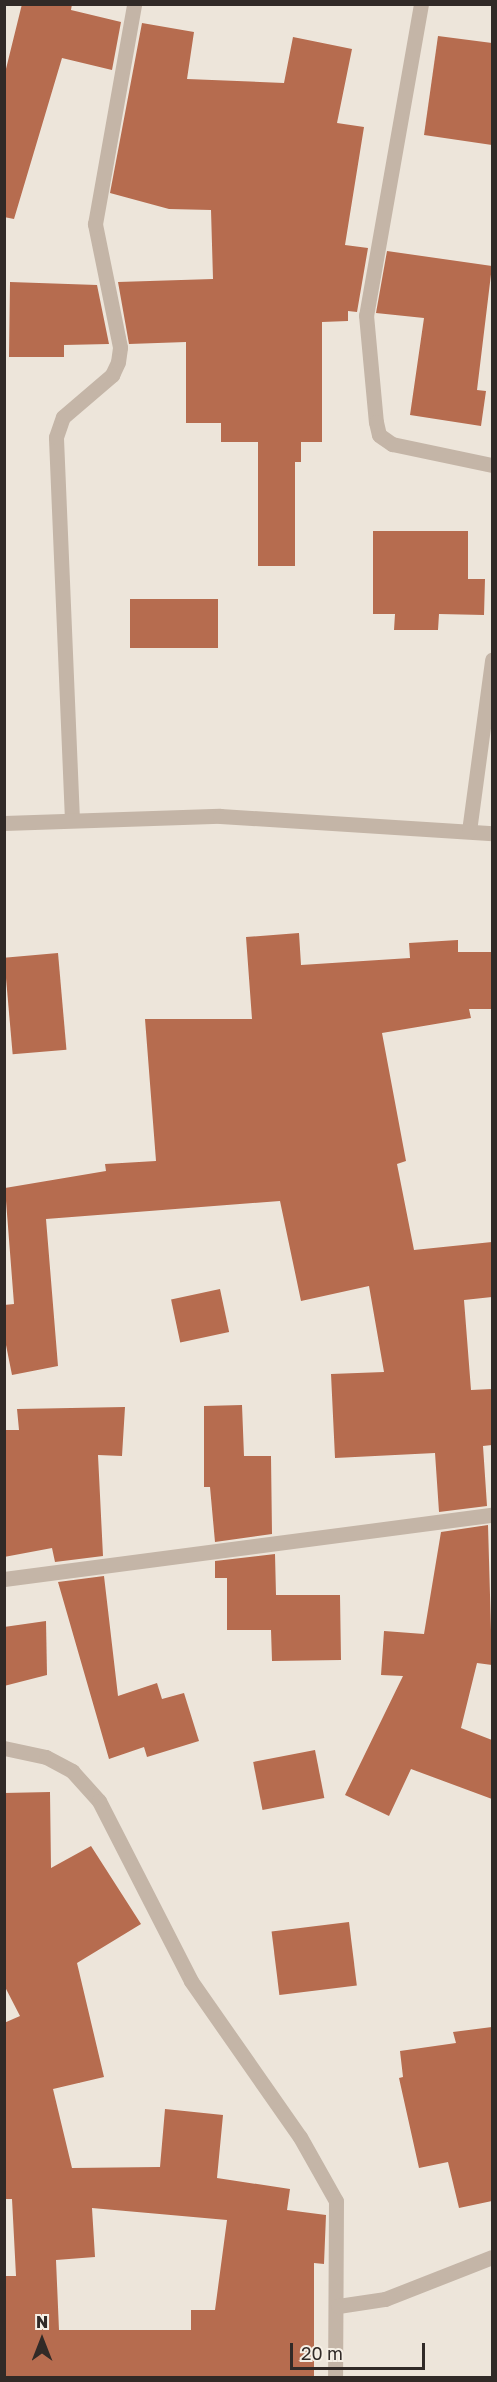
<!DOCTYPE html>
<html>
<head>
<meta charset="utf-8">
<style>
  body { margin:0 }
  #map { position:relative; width:497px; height:2382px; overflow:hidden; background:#ede5da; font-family:"Golos Text",sans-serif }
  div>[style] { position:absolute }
  .building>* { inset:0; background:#b66c4f; transform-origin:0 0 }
  .minor>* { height:15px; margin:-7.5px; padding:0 7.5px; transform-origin:7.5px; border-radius:7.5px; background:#c4b5a7 }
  span { translate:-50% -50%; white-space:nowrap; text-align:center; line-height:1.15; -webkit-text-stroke:6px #f6efe5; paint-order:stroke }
  .frame { position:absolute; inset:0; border:6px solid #312a27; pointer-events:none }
  .north { position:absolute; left:12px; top:2310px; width:60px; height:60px; -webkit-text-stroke:4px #f6efe5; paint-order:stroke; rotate:0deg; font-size:16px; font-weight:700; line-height:24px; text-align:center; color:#312a27 }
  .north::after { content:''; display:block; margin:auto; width:21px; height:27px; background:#312a27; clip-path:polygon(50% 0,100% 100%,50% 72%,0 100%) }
  .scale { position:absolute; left:290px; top:2343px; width:135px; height:27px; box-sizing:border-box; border:3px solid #312a27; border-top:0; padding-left:8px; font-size:18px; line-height:21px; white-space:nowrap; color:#312a27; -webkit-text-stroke:4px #f6efe5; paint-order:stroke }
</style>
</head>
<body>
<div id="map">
  <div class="building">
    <i style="clip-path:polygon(22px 4px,72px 4px,71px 10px,121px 22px,112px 70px,62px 58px,14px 219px,4px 217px,4px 77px)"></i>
    <i style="clip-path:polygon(142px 23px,194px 32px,187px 79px,284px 83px,293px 37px,352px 49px,337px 123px,364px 127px,345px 245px,368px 248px,357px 312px,348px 311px,348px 321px,322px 322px,322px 442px,301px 442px,301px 462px,295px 462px,295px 566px,258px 566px,258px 442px,221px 442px,221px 423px,186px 423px,186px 342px,129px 344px,118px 282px,213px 279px,211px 210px,169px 209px,110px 193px)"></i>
    <i style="clip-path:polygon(438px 36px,492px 43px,492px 145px,424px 135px)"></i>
    <i style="clip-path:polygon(387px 251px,492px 266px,477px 390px,486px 391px,481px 426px,410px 415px,424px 318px,376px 313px)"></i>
    <i style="clip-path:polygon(10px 282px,97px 285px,109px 344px,64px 345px,64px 357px,9px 357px)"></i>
    <i style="clip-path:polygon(373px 531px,468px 531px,468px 579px,485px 579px,484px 615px,439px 614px,438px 630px,394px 630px,395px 614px,373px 614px)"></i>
    <i style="left:130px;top:599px;width:88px;height:49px"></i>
    <i style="clip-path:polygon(299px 933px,301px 965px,410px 958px,409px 943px,458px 940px,458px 952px,492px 952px,492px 1009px,469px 1009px,471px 1018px,382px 1033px,406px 1161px,397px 1164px,414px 1250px,492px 1242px,492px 1297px,464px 1300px,471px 1390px,492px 1389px,492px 1445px,483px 1446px,487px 1506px,439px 1512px,435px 1453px,335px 1458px,331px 1374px,384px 1372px,369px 1286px,301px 1301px,280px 1201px,46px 1219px,58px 1366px,12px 1375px,4px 1335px,4px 1305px,14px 1304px,5px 1188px,106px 1171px,105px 1164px,156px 1161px,145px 1019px,252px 1019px,246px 937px)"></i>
    <i style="left:58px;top:953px;width:97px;height:54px;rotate:85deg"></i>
    <i style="left:220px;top:1289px;width:44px;height:50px;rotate:78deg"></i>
    <i style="clip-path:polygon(242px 1405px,244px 1456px,271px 1456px,272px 1534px,215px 1542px,210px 1487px,204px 1487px,204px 1406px)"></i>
    <i style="clip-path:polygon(125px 1407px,122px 1456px,98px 1455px,103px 1556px,55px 1562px,52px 1548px,4px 1557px,4px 1430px,19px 1430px,17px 1409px)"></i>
    <i style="clip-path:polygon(488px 1525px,492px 1665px,477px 1663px,461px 1728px,492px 1740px,492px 1799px,411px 1769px,389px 1816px,345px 1795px,403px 1676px,381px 1675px,384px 1631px,424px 1634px,441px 1532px)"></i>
    <i style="clip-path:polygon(275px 1554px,276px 1595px,340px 1595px,341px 1660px,272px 1661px,271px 1630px,227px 1630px,227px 1578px,215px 1578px,215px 1561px)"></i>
    <i style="clip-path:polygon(104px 1576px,118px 1696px,157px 1683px,162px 1699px,184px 1693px,199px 1741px,147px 1757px,144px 1747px,109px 1759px,58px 1582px)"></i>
    <i style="clip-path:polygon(46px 1621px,47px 1675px,4px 1686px,4px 1627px)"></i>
    <i style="left:315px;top:1750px;width:49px;height:63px;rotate:79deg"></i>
    <i style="clip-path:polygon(evenodd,50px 1792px,51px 1868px,91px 1846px,141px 1924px,77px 1963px,104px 2077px,53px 2089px,72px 2168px,160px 2167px,165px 2109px,223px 2115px,217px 2178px,290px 2189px,287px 2210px,326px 2215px,324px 2264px,314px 2263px,314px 2378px,4px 2378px,5px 2276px,16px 2276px,12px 2199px,4px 2199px,4px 2023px,20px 2016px,4px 1985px,4px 1793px,50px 1792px,92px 2208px,227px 2220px,215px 2310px,191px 2310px,191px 2330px,59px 2330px,56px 2260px,95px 2257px,92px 2208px)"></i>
    <i style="left:349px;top:1922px;width:64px;height:78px;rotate:83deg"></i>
    <i style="clip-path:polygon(492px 2027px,492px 2201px,459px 2208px,448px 2162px,419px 2168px,399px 2078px,403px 2077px,400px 2051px,456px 2043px,453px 2032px)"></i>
  </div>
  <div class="minor">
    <i style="left:421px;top:4px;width:316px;rotate:100deg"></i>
    <i style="left:366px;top:315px;width:107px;rotate:84.7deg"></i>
    <i style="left:376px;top:422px;width:13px;rotate:77deg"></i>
    <i style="left:379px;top:435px;width:16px;rotate:35deg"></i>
    <i style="left:392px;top:444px;width:102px;rotate:11.9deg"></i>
    <i style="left:72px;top:820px;width:383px;rotate:-92.4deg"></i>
    <i style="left:56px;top:437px;width:21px;rotate:-71deg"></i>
    <i style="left:63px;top:417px;width:65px;rotate:-40.6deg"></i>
    <i style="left:112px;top:375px;width:14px;rotate:-65deg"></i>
    <i style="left:118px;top:362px;width:15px;rotate:-82deg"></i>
    <i style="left:120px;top:347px;width:126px;rotate:-101.5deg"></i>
    <i style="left:95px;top:224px;width:223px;rotate:-79.9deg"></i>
    <i style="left:4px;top:823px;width:216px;rotate:-1.9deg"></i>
    <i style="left:220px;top:816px;width:273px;rotate:3.6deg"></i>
    <i style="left:469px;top:831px;width:173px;rotate:-82.3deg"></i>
    <i style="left:4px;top:1579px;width:492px;rotate:-7.5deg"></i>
    <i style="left:4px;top:1748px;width:43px;rotate:12.1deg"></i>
    <i style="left:46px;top:1757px;width:30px;rotate:28deg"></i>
    <i style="left:72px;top:1771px;width:40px;rotate:48deg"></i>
    <i style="left:99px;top:1801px;width:202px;rotate:62.9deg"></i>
    <i style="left:191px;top:1981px;width:190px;rotate:55.1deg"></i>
    <i style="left:300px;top:2137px;width:73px;rotate:60.6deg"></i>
    <i style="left:336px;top:2201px;width:177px;rotate:90.3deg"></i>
    <i style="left:338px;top:2306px;width:48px;rotate:-8.5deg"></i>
    <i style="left:385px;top:2299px;width:115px;rotate:-21.4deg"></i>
  </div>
  <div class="frame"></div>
  <div class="north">N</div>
  <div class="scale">20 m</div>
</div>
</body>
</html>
